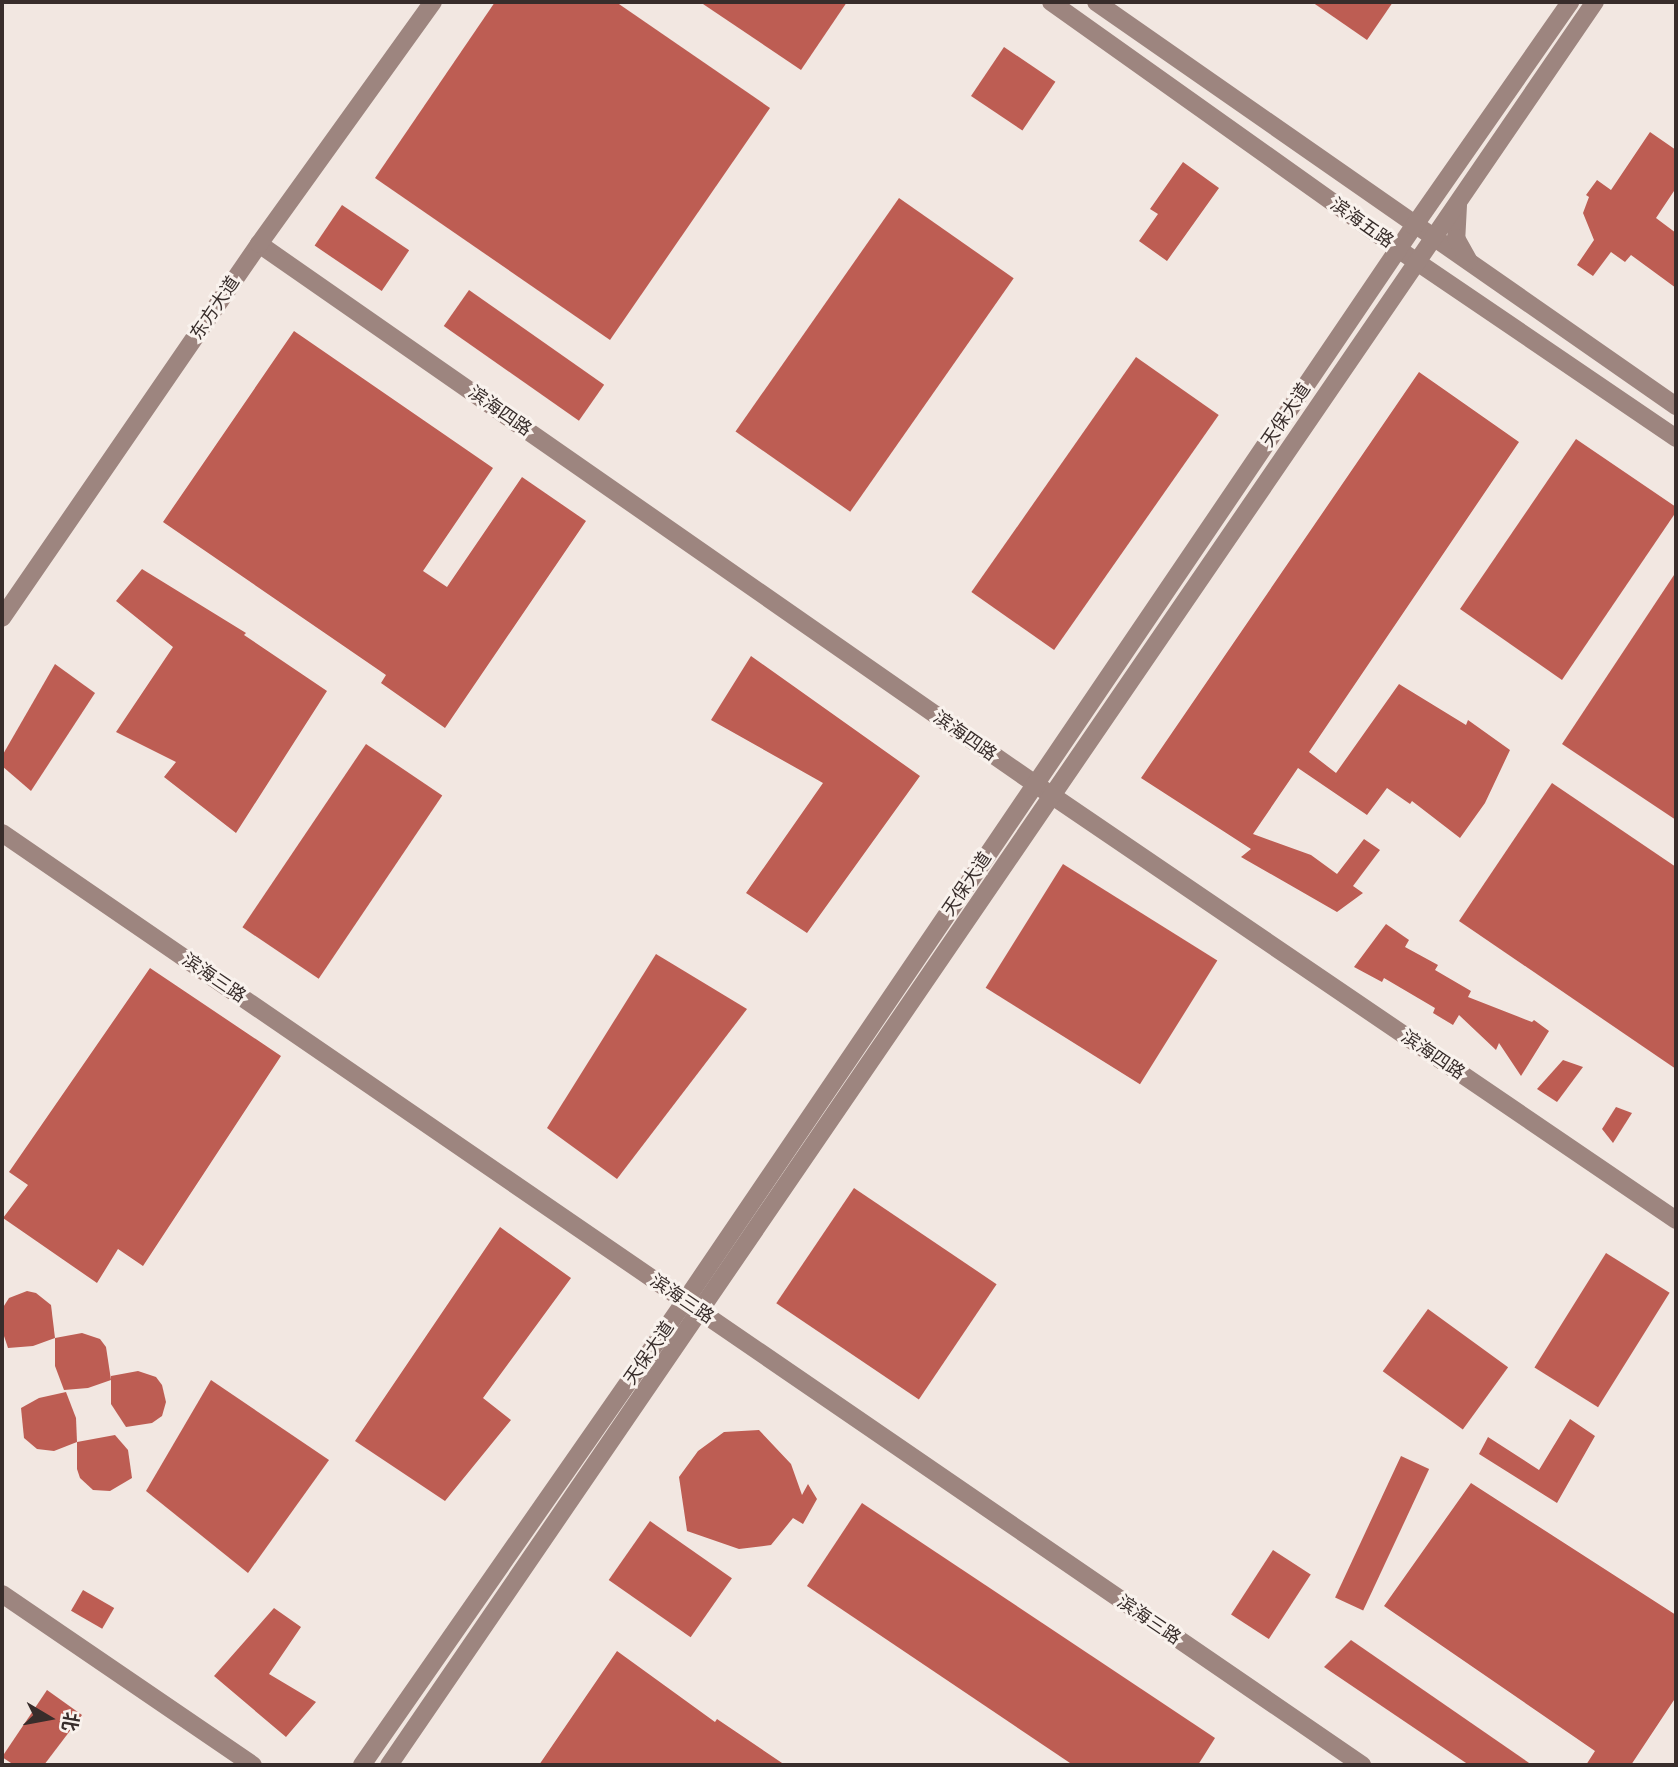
<!DOCTYPE html>
<html>
<head>
<meta charset="utf-8">
<style>
  body { margin:0 }
  #map { position:relative; width:1678px; height:1767px; overflow:hidden; background:#f2e7e1; font-family:"Work Sans","Noto Sans SC",sans-serif }
  div>[style] { position:absolute }
  .building>* { inset:0; background:#bd5d53; transform-origin:0 0 }
  .secondary>* { height:18px; margin:-9px; padding:0 9px; transform-origin:9px; border-radius:9px; background:#9d857f }
  span { translate:-50% -50%; white-space:nowrap; text-align:center; line-height:1.15; -webkit-text-stroke:6px #f9f2ed; paint-order:stroke }
  .street-label { font-size:18px; color:#382d2b }
  .frame { position:absolute; inset:0; border:4px solid #382d2b; pointer-events:none }
  .north { position:absolute; left:14px; top:1683px; width:70px; height:70px; -webkit-text-stroke:5px #f9f2ed; paint-order:stroke; rotate:100deg; font-size:19px; font-weight:700; line-height:28px; text-align:center; color:#382d2b }
  .north::after { content:''; display:block; margin:auto; width:24px; height:32px; background:#382d2b; clip-path:polygon(50% 0,100% 100%,50% 72%,0 100%) }
</style>
</head>
<body>
<div id="map">
  <div class="building">
    <i style="clip-path:polygon(495px 2px,616px 2px,770px 108px,610px 340px,375px 178px)"></i>
    <i style="clip-path:polygon(700px 2px,847px 2px,801px 70px)"></i>
    <i style="clip-path:polygon(1312px 2px,1393px 2px,1367px 40px)"></i>
    <i style="left:1004px;top:47px;width:62px;height:59px;rotate:34deg"></i>
    <i style="clip-path:polygon(1650px 132px,1676px 150px,1676px 188px,1656px 218px,1676px 233px,1676px 288px,1631px 255px,1625px 262px,1611px 252px,1593px 276px,1577px 265px,1594px 240px,1583px 213px,1589px 197px,1586px 195px,1597px 180px,1611px 190px)"></i>
    <i style="clip-path:polygon(1183px 162px,1219px 188px,1167px 261px,1139px 241px,1158px 214px,1150px 209px)"></i>
    <i style="left:899px;top:198px;width:140px;height:285px;rotate:35deg"></i>
    <i style="left:342px;top:205px;width:81px;height:49px;rotate:34deg"></i>
    <i style="left:469px;top:290px;width:165px;height:44px;rotate:35deg"></i>
    <i style="clip-path:polygon(294px 331px,493px 468px,423px 571px,447px 587px,522px 477px,586px 521px,445px 728px,381px 683px,386px 675px,163px 522px)"></i>
    <i style="left:1136px;top:357px;width:101px;height:287px;rotate:35deg"></i>
    <i style="clip-path:polygon(1419px 372px,1519px 442px,1309px 752px,1336px 773px,1399px 684px,1466px 725px,1468px 720px,1510px 750px,1485px 803px,1460px 838px,1412px 801px,1410px 804px,1387px 788px,1367px 815px,1298px 768px,1253px 834px,1311px 855px,1337px 874px,1364px 839px,1380px 850px,1353px 886px,1363px 893px,1337px 912px,1241px 857px,1251px 849px,1141px 778px)"></i>
    <i style="clip-path:polygon(1576px 439px,1676px 507px,1676px 512px,1562px 680px,1460px 609px)"></i>
    <i style="clip-path:polygon(142px 569px,246px 633px,244px 635px,327px 691px,236px 833px,164px 777px,176px 762px,116px 732px,173px 647px,116px 601px)"></i>
    <i style="clip-path:polygon(1676px 572px,1676px 820px,1562px 744px)"></i>
    <i style="clip-path:polygon(751px 656px,920px 776px,807px 933px,746px 893px,823px 783px,711px 720px)"></i>
    <i style="clip-path:polygon(55px 664px,95px 693px,31px 791px,2px 766px,2px 756px)"></i>
    <i style="left:366px;top:744px;width:92px;height:221px;rotate:34deg"></i>
    <i style="clip-path:polygon(1552px 783px,1676px 867px,1676px 1069px,1459px 921px)"></i>
    <i style="left:1063px;top:864px;width:182px;height:146px;rotate:32deg"></i>
    <i style="clip-path:polygon(1386px 924px,1409px 940px,1405px 947px,1438px 965px,1435px 970px,1471px 991px,1468px 997px,1532px 1022px,1534px 1020px,1549px 1031px,1521px 1076px,1499px 1043px,1496px 1050px,1459px 1015px,1453px 1025px,1433px 1013px,1435px 1008px,1384px 978px,1382px 982px,1354px 967px)"></i>
    <i style="clip-path:polygon(656px 954px,747px 1009px,617px 1179px,547px 1128px)"></i>
    <i style="clip-path:polygon(150px 968px,281px 1056px,143px 1266px,118px 1249px,97px 1283px,3px 1218px,28px 1185px,9px 1172px)"></i>
    <i style="clip-path:polygon(1563px 1060px,1583px 1067px,1557px 1102px,1537px 1089px)"></i>
    <i style="clip-path:polygon(1616px 1107px,1632px 1113px,1613px 1143px,1602px 1129px)"></i>
    <i style="left:854px;top:1188px;width:172px;height:139px;rotate:34deg"></i>
    <i style="clip-path:polygon(500px 1227px,571px 1278px,483px 1398px,511px 1420px,445px 1501px,355px 1441px)"></i>
    <i style="left:1606px;top:1253px;width:75px;height:135px;rotate:32deg"></i>
    <i style="clip-path:polygon(27px 1291px,36px 1293px,51px 1305px,55px 1338px,33px 1346px,8px 1348px,2px 1330px,2px 1309px,9px 1298px)"></i>
    <i style="left:1428px;top:1309px;width:99px;height:77px;rotate:36deg"></i>
    <i style="clip-path:polygon(82px 1333px,100px 1339px,106px 1347px,111px 1380px,88px 1388px,64px 1390px,55px 1366px,55px 1338px)"></i>
    <i style="clip-path:polygon(138px 1371px,156px 1377px,162px 1385px,166px 1402px,162px 1416px,152px 1423px,126px 1427px,111px 1404px,111px 1376px)"></i>
    <i style="clip-path:polygon(211px 1380px,329px 1460px,248px 1573px,146px 1491px)"></i>
    <i style="clip-path:polygon(66px 1392px,76px 1418px,77px 1442px,54px 1451px,37px 1449px,24px 1438px,21px 1408px,39px 1398px)"></i>
    <i style="clip-path:polygon(1570px 1419px,1595px 1436px,1557px 1503px,1479px 1454px,1488px 1437px,1539px 1470px)"></i>
    <i style="clip-path:polygon(759px 1430px,791px 1464px,802px 1495px,808px 1484px,817px 1499px,803px 1524px,793px 1518px,771px 1545px,739px 1549px,687px 1531px,679px 1477px,698px 1451px,724px 1432px)"></i>
    <i style="clip-path:polygon(115px 1435px,128px 1450px,132px 1478px,110px 1491px,93px 1490px,80px 1478px,77px 1469px,77px 1442px)"></i>
    <i style="left:1401px;top:1456px;width:31px;height:156px;rotate:25deg"></i>
    <i style="clip-path:polygon(1471px 1483px,1676px 1615px,1676px 1697px,1631px 1765px,1586px 1765px,1595px 1751px,1384px 1606px)"></i>
    <i style="clip-path:polygon(862px 1503px,1215px 1738px,1198px 1765px,1073px 1765px,807px 1586px)"></i>
    <i style="left:650px;top:1521px;width:100px;height:72px;rotate:35deg"></i>
    <i style="left:1273px;top:1550px;width:45px;height:77px;rotate:33deg"></i>
    <i style="left:83px;top:1590px;width:36px;height:24px;rotate:30deg"></i>
    <i style="clip-path:polygon(274px 1608px,301px 1627px,269px 1674px,316px 1702px,286px 1737px,214px 1676px)"></i>
    <i style="clip-path:polygon(1351px 1640px,1532px 1765px,1469px 1765px,1324px 1667px)"></i>
    <i style="clip-path:polygon(617px 1651px,715px 1722px,717px 1719px,785px 1765px,539px 1765px)"></i>
    <i style="clip-path:polygon(47px 1690px,82px 1715px,44px 1765px,14px 1765px,2px 1757px)"></i>
  </div>
  <div class="secondary">
    <i style="left:1051px;top:2px;width:426px;rotate:35.4deg"></i>
    <i style="left:1398px;top:249px;width:336px;rotate:34.2deg"></i>
    <i style="left:1096px;top:2px;width:707px;rotate:34.86deg"></i>
    <i style="left:1458px;top:205px;width:33px;rotate:93deg"></i>
    <i style="left:1456px;top:238px;width:26px;rotate:61deg"></i>
    <i style="left:259px;top:244px;width:945px;rotate:34.83deg"></i>
    <i style="left:1035px;top:784px;width:775px;rotate:34.22deg"></i>
    <i style="left:2px;top:618px;width:454px;rotate:-55.5deg"></i>
    <i style="left:259px;top:244px;width:298px;rotate:-54.3deg"></i>
    <i style="left:2px;top:833px;width:1649px;rotate:34.42deg"></i>
    <i style="left:2px;top:1594px;width:304px;rotate:34.3deg"></i>
    <i style="left:362px;top:1765px;width:565px;rotate:-55.16deg"></i>
    <i style="left:685px;top:1301px;width:1299px;rotate:-55.86deg"></i>
    <i style="left:1414px;top:226px;width:273px;rotate:-55.1deg"></i>
    <i style="left:389px;top:1765px;width:2136px;rotate:-55.63deg"></i>
  </div>
  <div class="street-label">
    <span style="left:1362px;top:223px;rotate:35deg">滨海五路</span>
    <span style="left:215px;top:308px;rotate:-56deg">东方大道</span>
    <span style="left:500px;top:411px;rotate:35deg">滨海四路</span>
    <span style="left:1286px;top:415px;rotate:-56deg">天保大道</span>
    <span style="left:965px;top:736px;rotate:35deg">滨海四路</span>
    <span style="left:967px;top:884px;rotate:-56deg">天保大道</span>
    <span style="left:214px;top:978px;rotate:34deg">滨海三路</span>
    <span style="left:1433px;top:1055px;rotate:34deg">滨海四路</span>
    <span style="left:682px;top:1299px;rotate:34deg">滨海三路</span>
    <span style="left:649px;top:1353px;rotate:-55deg">天保大道</span>
    <span style="left:1149px;top:1620px;rotate:34deg">滨海三路</span>
  </div>
  <div class="frame"></div>
  <div class="north">北</div>
</div>
</body>
</html>
